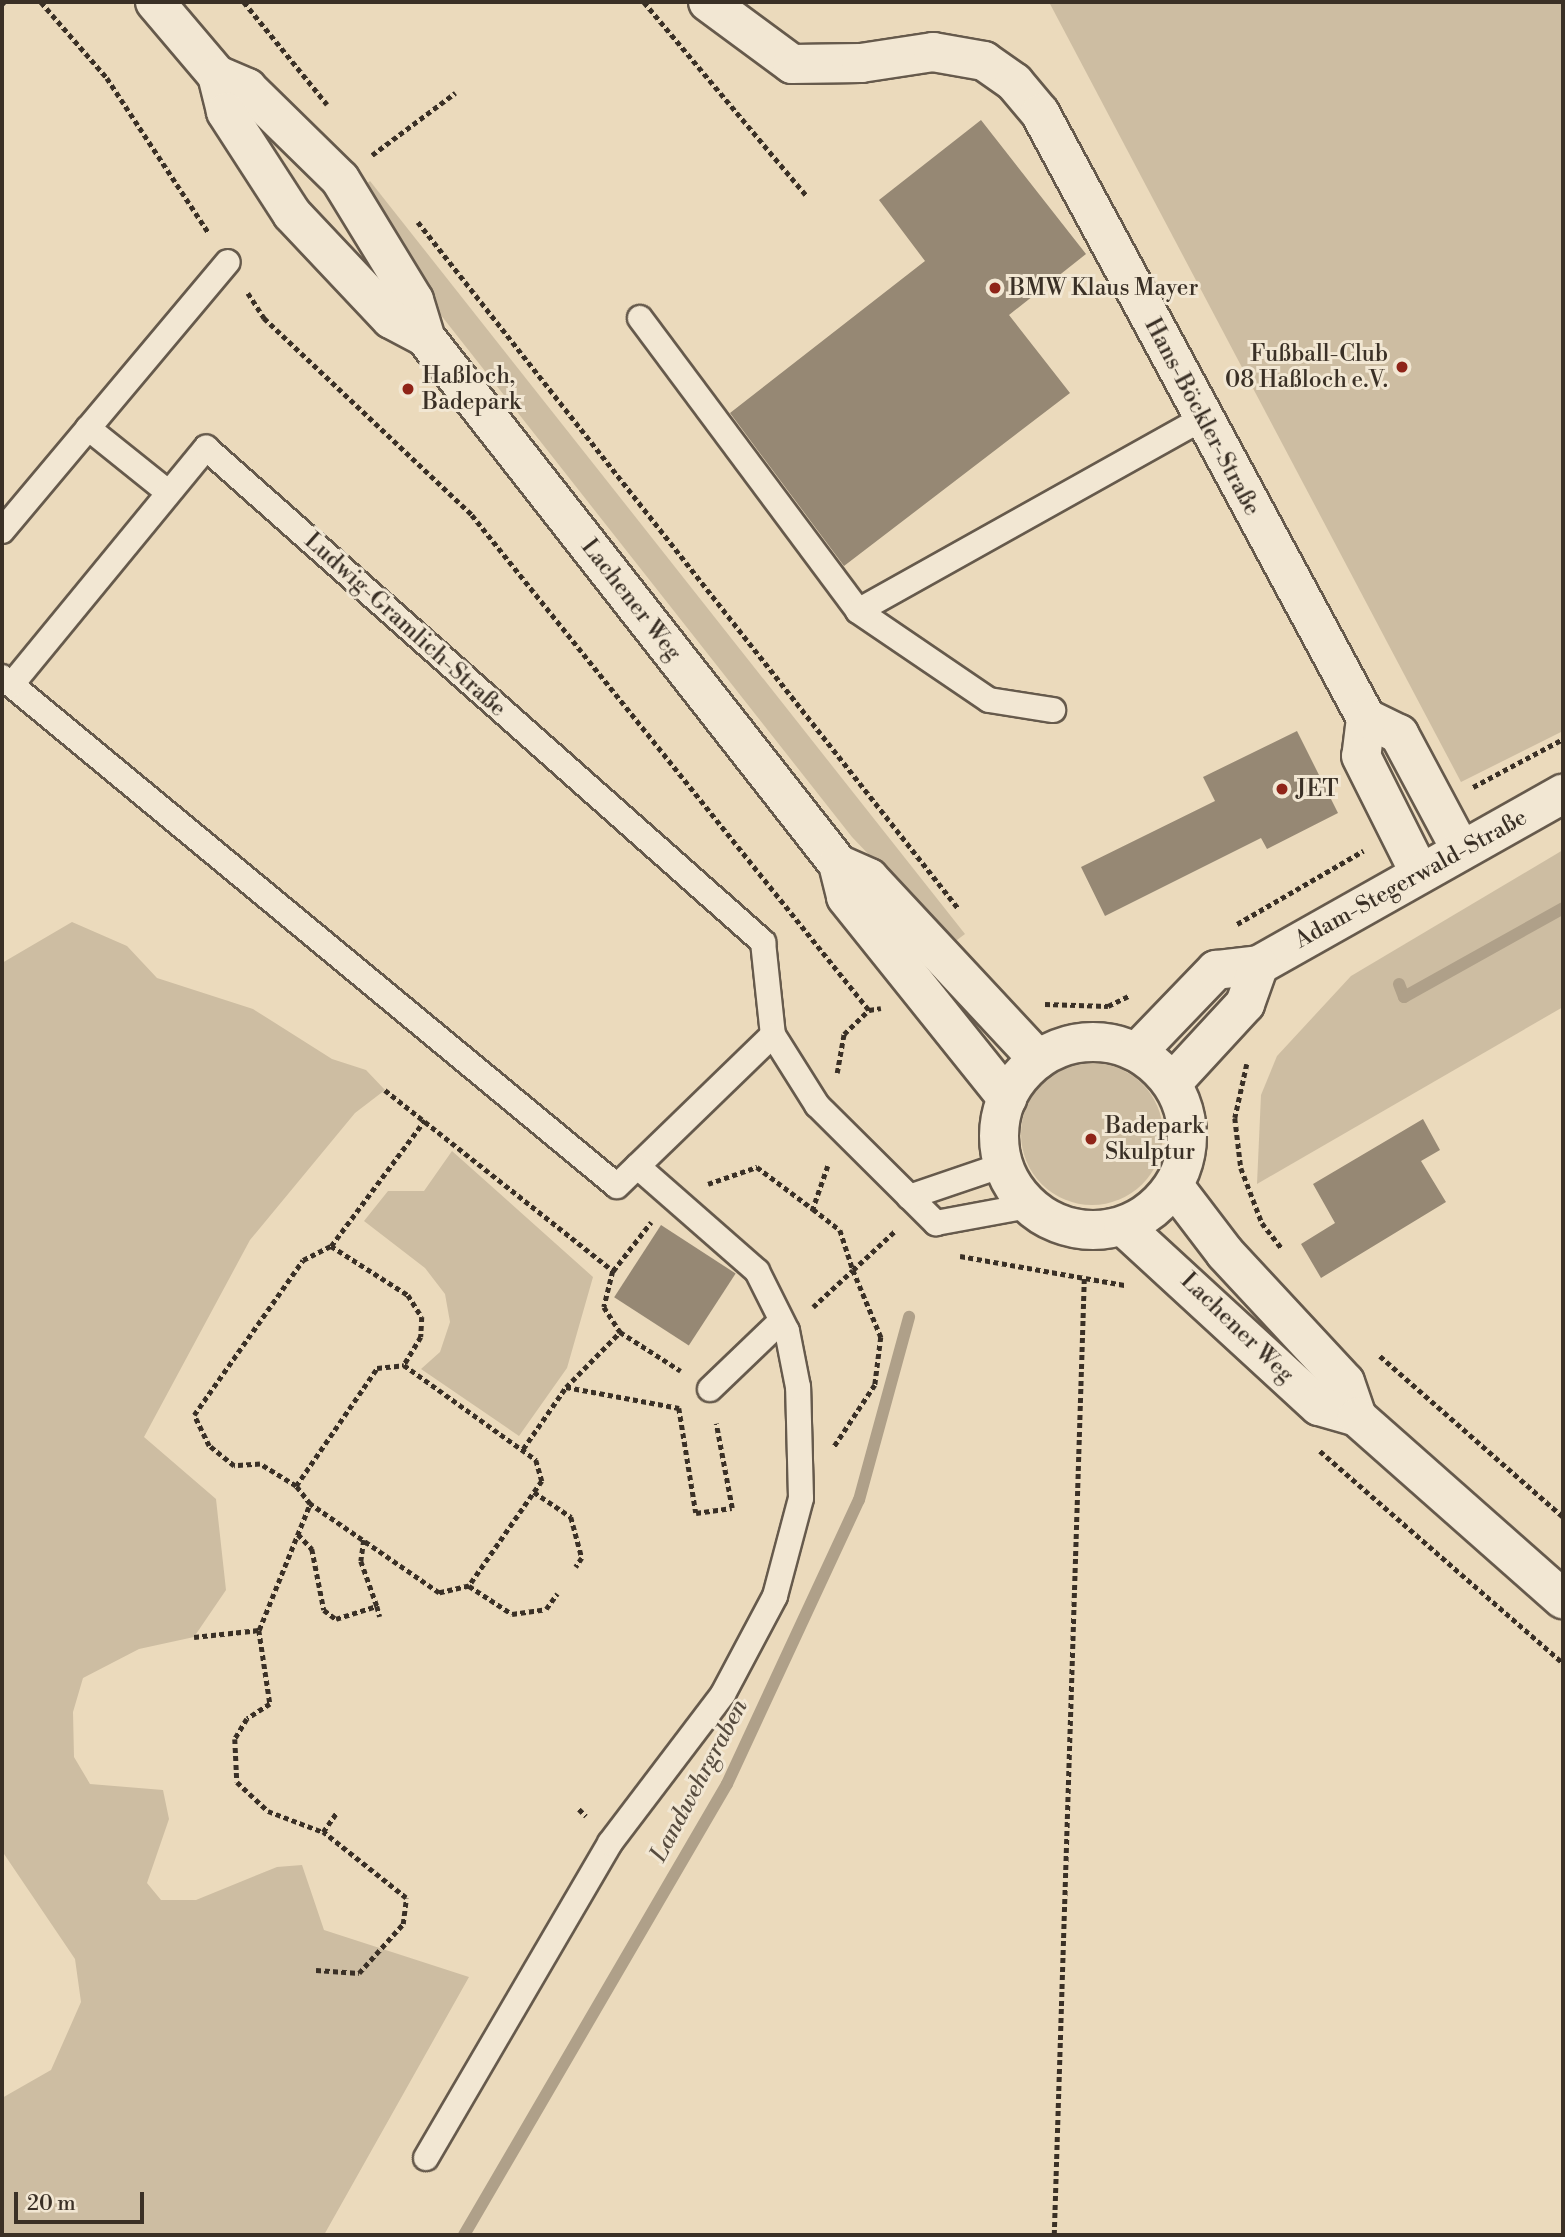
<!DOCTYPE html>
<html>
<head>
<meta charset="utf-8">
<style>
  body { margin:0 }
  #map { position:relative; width:1565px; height:2237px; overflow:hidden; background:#ebdabc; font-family:"Libre Bodoni",serif }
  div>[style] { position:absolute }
  .green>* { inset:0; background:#cdbda2 }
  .round { border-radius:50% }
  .stream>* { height:12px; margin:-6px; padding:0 6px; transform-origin:6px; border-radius:6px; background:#afa089 }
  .building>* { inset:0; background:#968874; transform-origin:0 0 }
  .path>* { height:4.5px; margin-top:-2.25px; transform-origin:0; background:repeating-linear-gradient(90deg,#3a3026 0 5px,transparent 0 8.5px) }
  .roads { filter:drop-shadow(2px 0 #665a4c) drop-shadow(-2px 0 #665a4c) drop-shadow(0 2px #665a4c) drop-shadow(0 -2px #665a4c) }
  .service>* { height:24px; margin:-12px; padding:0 12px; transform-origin:12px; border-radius:12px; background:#f2e7d3 }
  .minor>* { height:38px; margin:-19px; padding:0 19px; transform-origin:19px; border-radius:19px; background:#f2e7d3 }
  .secondary>* { height:38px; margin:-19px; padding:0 19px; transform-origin:19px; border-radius:19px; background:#f2e7d3 }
  .secondary>.ring { margin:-19px; padding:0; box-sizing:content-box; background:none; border:38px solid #f2e7d3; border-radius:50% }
  .dots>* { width:19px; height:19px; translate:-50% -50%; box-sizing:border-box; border:4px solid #f2e7d3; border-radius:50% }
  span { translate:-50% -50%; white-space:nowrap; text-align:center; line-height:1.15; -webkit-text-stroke:6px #f2e7d3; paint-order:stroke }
  .poi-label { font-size:23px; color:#3a3026 }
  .left { translate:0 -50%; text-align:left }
  .right { translate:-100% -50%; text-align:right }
  .street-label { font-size:23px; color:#3a3026 }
  .water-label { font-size:24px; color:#574c3f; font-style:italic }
  .frame { position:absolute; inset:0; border:4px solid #3a3026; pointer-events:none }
  .scale { position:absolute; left:14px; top:2192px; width:130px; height:32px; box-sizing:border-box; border:4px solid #3a3026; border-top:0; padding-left:9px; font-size:21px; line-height:24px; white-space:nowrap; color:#3a3026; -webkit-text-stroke:5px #f2e7d3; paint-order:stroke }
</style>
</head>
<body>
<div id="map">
  <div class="green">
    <i style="clip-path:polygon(1049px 2px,1563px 2px,1563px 731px,1461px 782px)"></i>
    <i style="clip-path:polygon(370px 181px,965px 934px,953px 943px,852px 837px,414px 281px,362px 187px)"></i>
    <i style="clip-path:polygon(1563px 850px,1563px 1007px,1257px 1184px,1261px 1095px,1277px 1056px,1351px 976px)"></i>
    <i style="clip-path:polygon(72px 922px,127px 946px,157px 978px,253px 1009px,332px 1059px,366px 1070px,385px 1090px,355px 1113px,250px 1240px,144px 1437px,216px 1499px,226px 1590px,194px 1637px,139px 1649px,83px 1678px,73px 1712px,74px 1757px,90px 1784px,163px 1790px,169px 1819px,147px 1883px,161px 1900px,196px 1900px,277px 1867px,302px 1865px,324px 1930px,469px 1977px,324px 2235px,2px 2235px,2px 2098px,51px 2070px,81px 2002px,75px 1959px,2px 1851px,2px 963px)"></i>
    <i class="round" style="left:1021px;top:1063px;width:142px;height:142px"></i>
    <i style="clip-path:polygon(452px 1151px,593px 1277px,567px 1368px,519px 1436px,421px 1369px,440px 1352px,450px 1322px,445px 1294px,425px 1268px,364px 1221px,388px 1191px,424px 1191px)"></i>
  </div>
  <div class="stream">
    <i style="left:1399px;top:984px;width:14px;rotate:69deg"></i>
    <i style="left:1404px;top:997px;width:182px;rotate:-29.2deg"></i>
    <i style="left:464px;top:2235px;width:522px;rotate:-59.75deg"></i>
    <i style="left:727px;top:1784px;width:313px;rotate:-65.1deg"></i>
    <i style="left:859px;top:1500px;width:190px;rotate:-74.7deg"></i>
  </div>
  <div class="building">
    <i style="clip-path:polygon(981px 120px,1086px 254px,1009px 315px,1070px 393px,844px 566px,730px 413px,925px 261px,879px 200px)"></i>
    <i style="clip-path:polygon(1297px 731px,1338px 813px,1267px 849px,1261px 838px,1105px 916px,1081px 867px,1215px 801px,1203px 777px)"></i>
    <i style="clip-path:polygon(1423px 1119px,1440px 1150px,1421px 1161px,1446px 1202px,1321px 1278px,1301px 1244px,1335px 1223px,1313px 1184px)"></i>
    <i style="left:661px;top:1225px;width:89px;height:86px;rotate:33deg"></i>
  </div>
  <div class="path">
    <i style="left:41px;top:2px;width:101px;rotate:49deg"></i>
    <i style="left:107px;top:78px;width:186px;rotate:56.7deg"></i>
    <i style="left:244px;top:2px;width:132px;rotate:50.9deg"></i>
    <i style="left:644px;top:2px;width:252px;rotate:50deg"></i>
    <i style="left:2px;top:4px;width:3px;rotate:-45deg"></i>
    <i style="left:372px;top:155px;width:104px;rotate:-36.8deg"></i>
    <i style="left:418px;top:222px;width:873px;rotate:51.79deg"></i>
    <i style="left:248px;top:293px;width:30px;rotate:57deg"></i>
    <i style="left:264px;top:318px;width:286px;rotate:43.4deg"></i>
    <i style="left:472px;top:515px;width:635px;rotate:51.27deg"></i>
    <i style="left:1473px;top:787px;width:102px;rotate:-28.1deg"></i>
    <i style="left:1237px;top:924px;width:146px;rotate:-30.1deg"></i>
    <i style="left:1045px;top:1004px;width:63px;rotate:1.8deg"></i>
    <i style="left:1108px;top:1006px;width:25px;rotate:-26deg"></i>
    <i style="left:1247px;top:1064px;width:55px;rotate:102.5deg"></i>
    <i style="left:1235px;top:1118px;width:50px;rotate:83.2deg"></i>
    <i style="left:1241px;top:1168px;width:59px;rotate:69.1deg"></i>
    <i style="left:1262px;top:1223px;width:33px;rotate:52deg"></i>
    <i style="left:837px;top:1073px;width:40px;rotate:-80deg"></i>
    <i style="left:844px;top:1034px;width:35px;rotate:-44deg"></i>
    <i style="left:869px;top:1010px;width:12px;rotate:-9deg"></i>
    <i style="left:385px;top:1090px;width:291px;rotate:38.4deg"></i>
    <i style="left:613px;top:1271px;width:37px;rotate:104deg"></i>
    <i style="left:604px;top:1307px;width:30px;rotate:57deg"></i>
    <i style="left:620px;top:1332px;width:72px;rotate:32.6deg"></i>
    <i style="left:828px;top:1166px;width:46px;rotate:109.2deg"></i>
    <i style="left:813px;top:1209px;width:34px;rotate:38deg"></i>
    <i style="left:840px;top:1230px;width:42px;rotate:72deg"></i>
    <i style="left:853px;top:1270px;width:59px;rotate:-42.9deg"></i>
    <i style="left:708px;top:1184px;width:52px;rotate:-19.1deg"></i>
    <i style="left:757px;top:1167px;width:70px;rotate:36.9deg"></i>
    <i style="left:331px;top:1246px;width:157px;rotate:-53.3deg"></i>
    <i style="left:960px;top:1256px;width:167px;rotate:10deg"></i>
    <i style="left:613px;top:1271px;width:62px;rotate:-52.2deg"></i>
    <i style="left:813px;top:1307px;width:54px;rotate:-42.8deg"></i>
    <i style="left:853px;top:1270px;width:73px;rotate:67.3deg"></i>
    <i style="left:881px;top:1337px;width:48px;rotate:97.1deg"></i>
    <i style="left:875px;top:1385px;width:74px;rotate:123.5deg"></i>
    <i style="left:1380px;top:1356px;width:244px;rotate:41.3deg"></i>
    <i style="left:404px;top:1365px;width:163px;rotate:35.7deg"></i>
    <i style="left:536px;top:1460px;width:22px;rotate:74deg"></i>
    <i style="left:542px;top:1481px;width:128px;rotate:124.8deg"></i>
    <i style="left:469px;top:1586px;width:31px;rotate:167deg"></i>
    <i style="left:439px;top:1593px;width:157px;rotate:-145.4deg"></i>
    <i style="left:310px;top:1504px;width:23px;rotate:-128deg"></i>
    <i style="left:296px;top:1486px;width:143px;rotate:-55.5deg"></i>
    <i style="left:377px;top:1368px;width:27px;rotate:-6deg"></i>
    <i style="left:566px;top:1387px;width:115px;rotate:10.5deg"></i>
    <i style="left:679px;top:1408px;width:106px;rotate:80.8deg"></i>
    <i style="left:696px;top:1513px;width:36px;rotate:-8deg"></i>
    <i style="left:732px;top:1508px;width:86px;rotate:-100.7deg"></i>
    <i style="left:523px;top:1449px;width:75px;rotate:-55.3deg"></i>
    <i style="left:566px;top:1387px;width:77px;rotate:-45.5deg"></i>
    <i style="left:1320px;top:1451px;width:322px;rotate:41.1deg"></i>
    <i style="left:296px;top:1486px;width:42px;rotate:-148.6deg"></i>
    <i style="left:260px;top:1464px;width:26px;rotate:176deg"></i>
    <i style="left:234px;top:1466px;width:32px;rotate:-141deg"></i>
    <i style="left:209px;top:1446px;width:34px;rotate:-116deg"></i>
    <i style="left:194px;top:1415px;width:189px;rotate:-54.9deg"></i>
    <i style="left:303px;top:1260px;width:31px;rotate:-27deg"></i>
    <i style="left:331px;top:1246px;width:91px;rotate:32.5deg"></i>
    <i style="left:408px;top:1295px;width:26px;rotate:58deg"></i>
    <i style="left:422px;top:1317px;width:20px;rotate:93deg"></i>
    <i style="left:421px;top:1337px;width:33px;rotate:121deg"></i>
    <i style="left:534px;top:1492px;width:45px;rotate:34deg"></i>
    <i style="left:571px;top:1517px;width:42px;rotate:75deg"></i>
    <i style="left:582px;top:1558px;width:11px;rotate:124deg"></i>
    <i style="left:298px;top:1534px;width:21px;rotate:47deg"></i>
    <i style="left:312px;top:1549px;width:62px;rotate:78.9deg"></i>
    <i style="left:324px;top:1610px;width:15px;rotate:37deg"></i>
    <i style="left:336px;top:1619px;width:43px;rotate:-17.6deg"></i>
    <i style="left:377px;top:1606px;width:11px;rotate:75deg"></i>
    <i style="left:364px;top:1540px;width:21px;rotate:98deg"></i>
    <i style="left:361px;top:1561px;width:48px;rotate:70.4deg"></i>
    <i style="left:469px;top:1586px;width:51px;rotate:33.1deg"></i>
    <i style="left:512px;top:1614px;width:34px;rotate:-8deg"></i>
    <i style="left:546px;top:1609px;width:19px;rotate:-54deg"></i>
    <i style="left:259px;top:1630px;width:75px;rotate:81.5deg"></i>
    <i style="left:270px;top:1704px;width:27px;rotate:147deg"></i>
    <i style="left:247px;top:1719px;width:23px;rotate:121deg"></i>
    <i style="left:235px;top:1739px;width:43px;rotate:87.3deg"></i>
    <i style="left:237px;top:1782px;width:42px;rotate:43.1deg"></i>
    <i style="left:268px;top:1811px;width:59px;rotate:20.9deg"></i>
    <i style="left:323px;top:1832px;width:24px;rotate:-55deg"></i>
    <i style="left:194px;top:1637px;width:65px;rotate:-6.1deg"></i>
    <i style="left:259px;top:1630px;width:136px;rotate:-68deg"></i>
    <i style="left:579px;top:1809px;width:10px;rotate:45deg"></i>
    <i style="left:316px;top:1970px;width:43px;rotate:4deg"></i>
    <i style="left:359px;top:1973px;width:66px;rotate:-48.1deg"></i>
    <i style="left:403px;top:1924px;width:26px;rotate:-83deg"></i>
    <i style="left:406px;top:1898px;width:106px;rotate:-141.5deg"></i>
    <i style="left:1054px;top:2235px;width:957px;rotate:-88.2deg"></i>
  </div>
  <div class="roads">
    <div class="service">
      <i style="left:640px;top:318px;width:365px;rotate:53.3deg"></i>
      <i style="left:858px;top:611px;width:158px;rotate:34.2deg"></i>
      <i style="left:989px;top:700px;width:65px;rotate:8.9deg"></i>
      <i style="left:88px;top:428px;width:102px;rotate:38.7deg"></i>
      <i style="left:2px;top:531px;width:351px;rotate:-50deg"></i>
      <i style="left:858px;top:611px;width:395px;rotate:-29.2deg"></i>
      <i style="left:2px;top:677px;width:798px;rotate:39.61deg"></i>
      <i style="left:617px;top:1186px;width:217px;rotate:-44.1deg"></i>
      <i style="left:12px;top:684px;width:306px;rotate:-50.6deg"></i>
      <i style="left:206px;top:448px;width:745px;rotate:41.57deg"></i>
      <i style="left:763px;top:942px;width:94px;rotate:83.9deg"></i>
      <i style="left:773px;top:1035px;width:83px;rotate:57.8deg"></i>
      <i style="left:817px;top:1105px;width:168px;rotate:44.8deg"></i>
      <i style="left:936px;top:1223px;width:94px;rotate:-10.5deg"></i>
      <i style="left:909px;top:1197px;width:99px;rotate:-18.8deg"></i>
      <i style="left:710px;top:1389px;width:98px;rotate:-43.8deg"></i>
      <i style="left:426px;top:2158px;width:365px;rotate:-59.7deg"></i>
      <i style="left:610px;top:1843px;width:187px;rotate:-52.8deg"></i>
      <i style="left:723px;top:1694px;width:111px;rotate:-62deg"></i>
      <i style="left:775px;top:1596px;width:101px;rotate:-75.1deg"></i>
      <i style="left:801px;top:1498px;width:111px;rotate:-91.5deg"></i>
      <i style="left:798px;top:1387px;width:57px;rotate:-101.1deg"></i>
      <i style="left:787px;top:1331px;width:67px;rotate:-116.6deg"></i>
      <i style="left:757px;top:1271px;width:159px;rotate:-138.8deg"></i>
    </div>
    <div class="minor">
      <i style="left:708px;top:2px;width:104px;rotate:36.4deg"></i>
      <i style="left:792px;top:64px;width:69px;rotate:-0.8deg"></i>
      <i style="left:861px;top:63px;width:73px;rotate:-8.7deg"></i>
      <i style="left:933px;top:52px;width:52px;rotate:10deg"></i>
      <i style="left:984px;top:61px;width:37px;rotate:35deg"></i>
      <i style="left:1014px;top:82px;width:40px;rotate:50deg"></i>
      <i style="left:1040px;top:113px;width:687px;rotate:61.68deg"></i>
      <i style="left:1366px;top:718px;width:37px;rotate:26deg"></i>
      <i style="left:1399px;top:734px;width:132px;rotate:61.9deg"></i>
      <i style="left:1366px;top:718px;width:38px;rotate:97deg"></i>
      <i style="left:1361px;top:756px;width:130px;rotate:63.4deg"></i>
    </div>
    <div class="secondary">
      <i style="left:155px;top:2px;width:96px;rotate:49.7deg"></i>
      <i style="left:217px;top:75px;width:33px;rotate:23deg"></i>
      <i style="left:247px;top:88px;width:130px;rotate:44.4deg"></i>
      <i style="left:340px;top:179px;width:142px;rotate:58.6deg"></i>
      <i style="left:414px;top:300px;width:39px;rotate:73deg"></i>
      <i style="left:425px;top:337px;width:670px;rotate:51.91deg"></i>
      <i style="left:838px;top:864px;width:34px;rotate:76deg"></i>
      <i style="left:846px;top:897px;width:258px;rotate:51.3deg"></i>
      <i style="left:217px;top:75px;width:38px;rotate:76deg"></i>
      <i style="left:226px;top:112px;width:121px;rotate:57.1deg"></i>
      <i style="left:292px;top:214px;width:144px;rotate:46.7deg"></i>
      <i style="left:391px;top:319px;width:38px;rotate:28deg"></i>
      <i style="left:838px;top:864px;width:34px;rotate:24deg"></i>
      <i style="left:869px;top:878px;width:248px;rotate:47deg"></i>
      <i class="ring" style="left:999px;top:1042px;width:150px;height:150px"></i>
      <i style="left:1137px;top:1052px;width:114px;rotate:-46.1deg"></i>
      <i style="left:1216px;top:970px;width:43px;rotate:-6.6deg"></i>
      <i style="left:1259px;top:965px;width:349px;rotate:-29.4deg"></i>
      <i style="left:1172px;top:1083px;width:108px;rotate:-47.3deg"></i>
      <i style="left:1245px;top:1004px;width:41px;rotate:-70.3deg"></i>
      <i style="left:1174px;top:1186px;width:84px;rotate:52.7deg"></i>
      <i style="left:1225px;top:1253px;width:176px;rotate:47.1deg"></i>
      <i style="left:1345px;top:1382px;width:37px;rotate:71deg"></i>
      <i style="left:1123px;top:1226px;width:266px;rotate:42.6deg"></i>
      <i style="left:1319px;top:1406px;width:40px;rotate:16deg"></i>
      <i style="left:1357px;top:1417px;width:275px;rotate:41.5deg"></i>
    </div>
  </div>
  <div class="dots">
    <i style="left:995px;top:288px;background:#8f2418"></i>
    <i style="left:1402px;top:367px;background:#8f2418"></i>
    <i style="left:408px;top:389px;background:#8f2418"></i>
    <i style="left:1282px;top:789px;background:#8f2418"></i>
    <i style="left:1091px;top:1139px;background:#8f2418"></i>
  </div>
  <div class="poi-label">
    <span class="left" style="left:1009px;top:288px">BMW Klaus Mayer</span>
    <span class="right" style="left:1388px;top:367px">Fußball-Club<br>08 Haßloch e.V.</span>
    <span class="left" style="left:422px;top:389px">Haßloch,<br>Badepark</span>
    <span class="left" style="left:1296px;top:789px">JET</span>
    <span class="left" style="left:1105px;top:1139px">Badepark<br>Skulptur</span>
  </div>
  <div class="street-label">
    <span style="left:1202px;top:417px;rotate:62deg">Hans-Böckler-Straße</span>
    <span style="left:631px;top:600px;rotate:52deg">Lachener Weg</span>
    <span style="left:405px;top:625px;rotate:42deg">Ludwig-Gramlich-Straße</span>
    <span style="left:1411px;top:879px;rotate:-29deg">Adam-Stegerwald-Straße</span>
    <span style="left:1237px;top:1328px;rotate:44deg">Lachener Weg</span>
  </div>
  <div class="water-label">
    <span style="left:700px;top:1781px;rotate:-62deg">Landwehrgraben</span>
  </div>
  <div class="frame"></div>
  <div class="scale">20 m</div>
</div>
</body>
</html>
